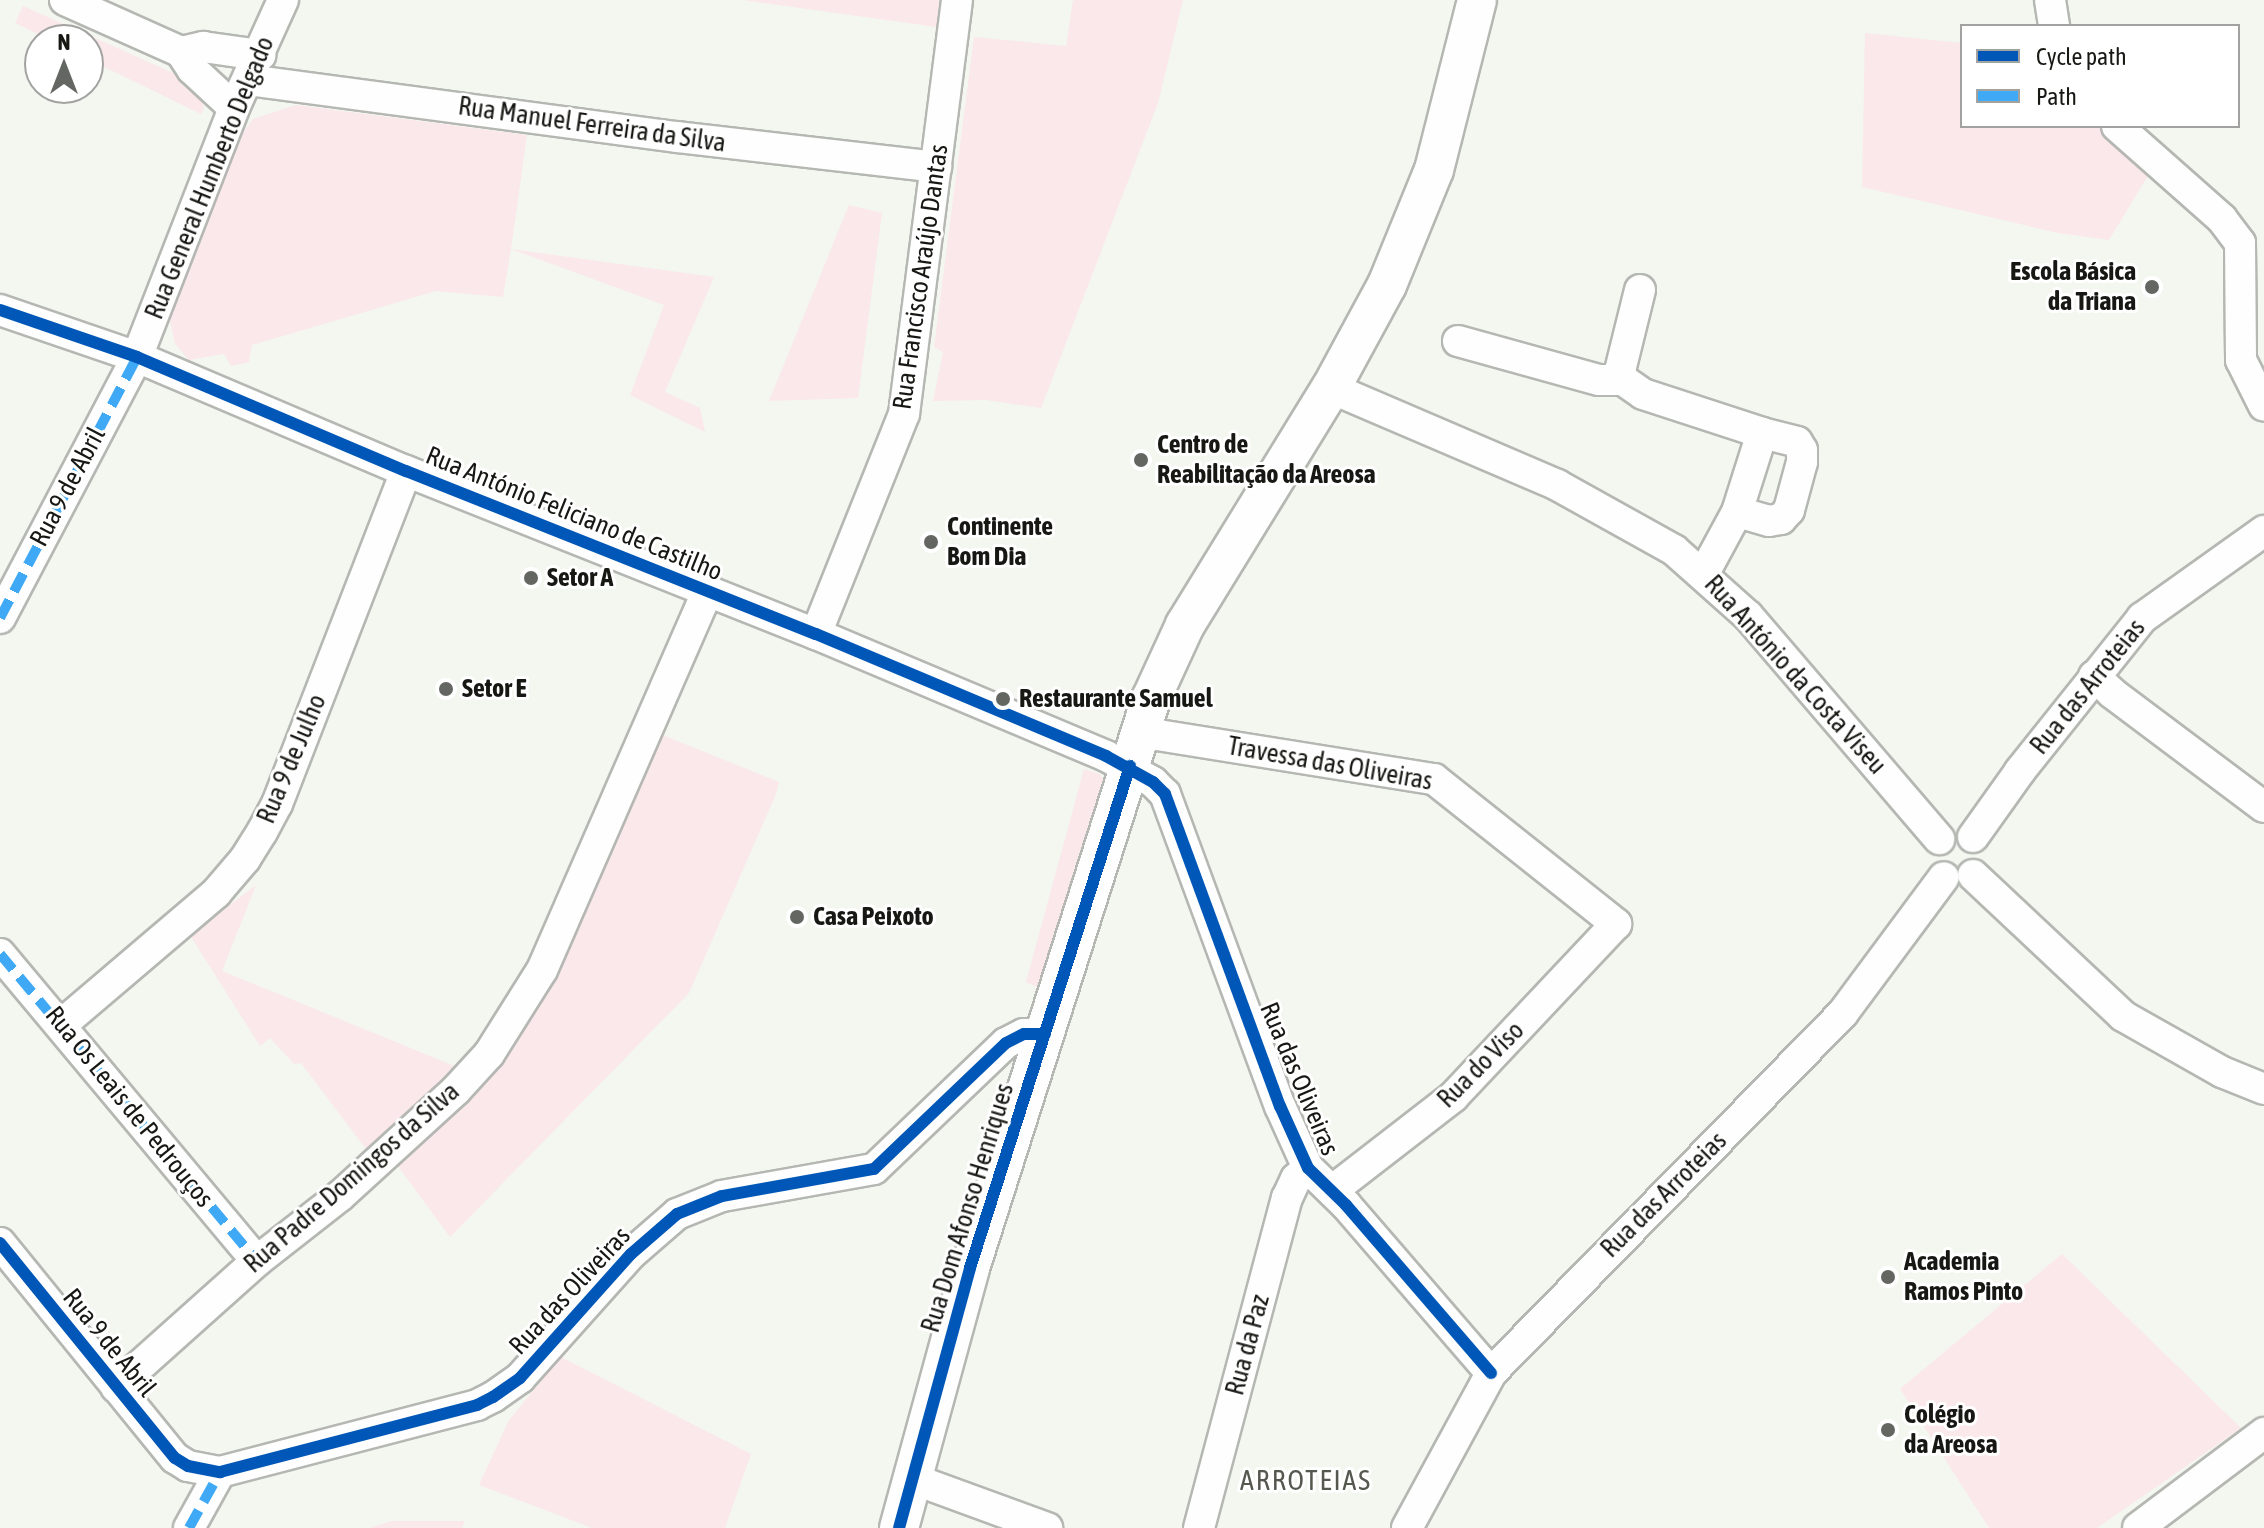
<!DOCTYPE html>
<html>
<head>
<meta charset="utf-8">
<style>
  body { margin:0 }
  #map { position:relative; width:2264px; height:1528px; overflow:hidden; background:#f4f6f0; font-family:"Asap Condensed",sans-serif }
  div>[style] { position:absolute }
  .green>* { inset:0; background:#fae8ea }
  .roads { filter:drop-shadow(2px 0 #b5b7b2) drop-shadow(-2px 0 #b5b7b2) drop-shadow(0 2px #b5b7b2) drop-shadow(0 -2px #b5b7b2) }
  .minor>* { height:30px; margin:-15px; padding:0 15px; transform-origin:15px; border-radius:15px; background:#fdfefd }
  .major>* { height:38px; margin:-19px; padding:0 19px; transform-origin:19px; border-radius:19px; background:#fdfefd }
  .quiet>* { height:10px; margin-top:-5px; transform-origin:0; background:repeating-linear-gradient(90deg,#3fa9f5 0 20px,transparent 0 30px) }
  .cycleway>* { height:12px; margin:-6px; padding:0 6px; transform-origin:6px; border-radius:6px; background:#0057b8 }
  .dots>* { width:22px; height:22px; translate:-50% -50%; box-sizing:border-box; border:4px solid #fff; border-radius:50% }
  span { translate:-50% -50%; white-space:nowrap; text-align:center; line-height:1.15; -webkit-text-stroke:6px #fff; paint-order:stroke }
  .street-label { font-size:26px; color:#171814 }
  .poi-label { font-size:26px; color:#171814; font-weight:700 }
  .right { translate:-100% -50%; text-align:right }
  .left { translate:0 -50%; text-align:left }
  .neighbourhood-label { font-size:28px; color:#55584e; letter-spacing:2px }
  .legend { position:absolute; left:1960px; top:24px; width:280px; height:104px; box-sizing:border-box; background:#fff; border:2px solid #a2a3a1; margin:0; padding:10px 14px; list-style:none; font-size:24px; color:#171814 }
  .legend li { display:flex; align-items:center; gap:16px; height:40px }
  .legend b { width:40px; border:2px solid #a2a3a1 }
  .north { position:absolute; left:24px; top:24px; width:80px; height:80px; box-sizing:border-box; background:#fff; border:2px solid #a2a3a1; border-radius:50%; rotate:0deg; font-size:22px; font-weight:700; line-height:32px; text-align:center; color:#171814 }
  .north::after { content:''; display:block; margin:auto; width:28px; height:36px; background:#646661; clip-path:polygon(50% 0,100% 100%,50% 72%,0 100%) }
</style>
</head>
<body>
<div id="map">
  <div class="green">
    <i style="clip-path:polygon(743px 0,941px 0,937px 27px)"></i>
    <i style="clip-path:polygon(1073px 0,1183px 0,1158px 103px,1041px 408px,986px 400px,933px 401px,943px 352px,934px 347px,974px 37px,1066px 46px)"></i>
    <i style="clip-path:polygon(23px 6px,189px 80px,201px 95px,204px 108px,201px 114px,88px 59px,88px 40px,50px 40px,15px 23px)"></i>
    <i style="clip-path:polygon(1865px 33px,1962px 43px,1962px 126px,2105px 126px,2152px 169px,2109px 240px,2058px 233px,1862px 187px)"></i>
    <i style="clip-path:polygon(296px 105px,527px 135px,511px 249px,714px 277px,665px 392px,700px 408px,705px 432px,630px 395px,664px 305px,511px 249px,503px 297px,436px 291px,252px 345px,249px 362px,231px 366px,224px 354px,189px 360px,175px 344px,168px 311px,233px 146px,253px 119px)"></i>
    <i style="clip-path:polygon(849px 205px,882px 213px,858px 398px,769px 401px)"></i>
    <i style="clip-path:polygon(660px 734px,779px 782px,776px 794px,689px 993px,450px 1237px,397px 1165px,451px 1114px,518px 1042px,580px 920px)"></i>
    <i style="clip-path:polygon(1084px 769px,1100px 774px,1105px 783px,1043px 986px,1035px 986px,1026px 982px)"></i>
    <i style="clip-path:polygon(256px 885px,222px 971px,457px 1067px,366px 1149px,301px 1063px,294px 1064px,270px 1038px,260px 1046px,190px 935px)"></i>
    <i style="clip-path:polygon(2062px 1254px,2241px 1428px,2097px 1528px,1989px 1528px,1900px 1389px)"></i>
    <i style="clip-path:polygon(561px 1357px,751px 1454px,725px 1528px,592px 1528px,479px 1485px,509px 1420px)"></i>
    <i style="clip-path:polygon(392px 1521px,465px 1521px,462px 1528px,369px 1528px)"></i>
  </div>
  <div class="roads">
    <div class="minor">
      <i style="left:65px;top:0;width:127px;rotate:24.1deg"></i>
      <i style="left:181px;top:52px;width:20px;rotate:57deg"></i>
      <i style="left:192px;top:69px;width:57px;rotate:42.9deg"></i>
      <i style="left:2050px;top:0;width:26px;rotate:81deg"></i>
      <i style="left:181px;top:52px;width:23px;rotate:-13deg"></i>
      <i style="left:203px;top:47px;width:58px;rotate:8deg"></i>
      <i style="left:249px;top:80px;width:433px;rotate:7.6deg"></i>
      <i style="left:678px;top:137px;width:260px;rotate:6.6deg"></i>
      <i style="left:2117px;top:126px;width:140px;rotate:41.5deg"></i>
      <i style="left:2222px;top:219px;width:30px;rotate:53deg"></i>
      <i style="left:2240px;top:243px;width:117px;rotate:89.5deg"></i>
      <i style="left:2241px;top:360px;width:51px;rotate:63.4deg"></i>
      <i style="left:1640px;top:290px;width:83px;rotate:103.9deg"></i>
      <i style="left:1620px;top:371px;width:9px;rotate:72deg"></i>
      <i style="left:1623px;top:380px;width:24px;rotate:35deg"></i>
      <i style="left:1643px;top:394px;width:125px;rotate:18.1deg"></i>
      <i style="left:0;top:310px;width:145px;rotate:18.9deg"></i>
      <i style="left:137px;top:357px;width:292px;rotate:23deg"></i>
      <i style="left:406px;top:471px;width:441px;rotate:21.7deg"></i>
      <i style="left:816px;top:634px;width:315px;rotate:22.8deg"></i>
      <i style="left:1106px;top:756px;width:54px;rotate:29deg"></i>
      <i style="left:1153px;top:782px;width:17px;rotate:45deg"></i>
      <i style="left:1165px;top:794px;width:333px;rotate:69.8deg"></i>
      <i style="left:1280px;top:1106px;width:68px;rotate:65.7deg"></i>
      <i style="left:1308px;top:1168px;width:53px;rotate:44.2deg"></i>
      <i style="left:1346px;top:1205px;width:222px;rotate:49.2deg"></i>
      <i style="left:1458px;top:341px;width:146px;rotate:15.5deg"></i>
      <i style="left:1599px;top:380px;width:24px"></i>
      <i style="left:1331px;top:388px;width:246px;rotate:23.2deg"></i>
      <i style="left:1557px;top:485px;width:134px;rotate:29.1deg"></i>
      <i style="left:1674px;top:550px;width:99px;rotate:41.7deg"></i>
      <i style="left:1748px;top:616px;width:294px;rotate:49.4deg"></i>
      <i style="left:1704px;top:573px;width:69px;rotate:-61.6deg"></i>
      <i style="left:1737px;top:512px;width:83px;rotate:-72.4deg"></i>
      <i style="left:1762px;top:433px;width:36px;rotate:14deg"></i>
      <i style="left:1797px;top:442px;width:9px;rotate:58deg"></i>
      <i style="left:1802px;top:450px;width:12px;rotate:90deg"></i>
      <i style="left:1802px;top:462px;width:50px;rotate:105.2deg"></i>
      <i style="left:1789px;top:510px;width:12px;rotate:132deg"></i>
      <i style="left:1781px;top:519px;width:12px;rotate:171deg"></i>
      <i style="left:1769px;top:521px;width:33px;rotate:-164deg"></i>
      <i style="left:0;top:618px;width:295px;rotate:-62.3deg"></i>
      <i style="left:137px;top:357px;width:267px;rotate:-68.7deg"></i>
      <i style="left:234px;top:108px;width:119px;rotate:-65.6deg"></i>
      <i style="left:816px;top:634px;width:237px;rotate:-68.2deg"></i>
      <i style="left:904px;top:414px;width:417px;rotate:-82.7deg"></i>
      <i style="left:2094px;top:676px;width:25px;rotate:43deg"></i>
      <i style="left:2112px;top:693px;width:190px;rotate:36.9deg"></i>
      <i style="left:1139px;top:732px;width:299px;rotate:9.1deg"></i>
      <i style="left:1434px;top:779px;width:233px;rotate:38.5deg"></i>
      <i style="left:1616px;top:924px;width:238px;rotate:133.3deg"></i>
      <i style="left:1453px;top:1097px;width:153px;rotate:142.2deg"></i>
      <i style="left:1973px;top:837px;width:81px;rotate:-54.5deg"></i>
      <i style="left:2020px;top:771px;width:196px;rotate:-51.4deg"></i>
      <i style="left:2142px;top:618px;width:150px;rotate:-35.5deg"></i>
      <i style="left:1973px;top:875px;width:206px;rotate:43.2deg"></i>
      <i style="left:2123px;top:1016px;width:114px;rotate:29.5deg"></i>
      <i style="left:2222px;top:1072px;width:45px;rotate:22deg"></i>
      <i style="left:0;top:954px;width:400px;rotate:50.1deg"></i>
      <i style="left:61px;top:1025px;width:204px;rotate:-40.4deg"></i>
      <i style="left:216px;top:893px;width:45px;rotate:-49.5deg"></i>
      <i style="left:245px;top:859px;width:32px;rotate:-58deg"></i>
      <i style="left:262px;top:832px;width:32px;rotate:-62deg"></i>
      <i style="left:277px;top:804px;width:357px;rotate:-68.8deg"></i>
      <i style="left:0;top:1243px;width:277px;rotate:50.9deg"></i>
      <i style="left:175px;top:1458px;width:15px;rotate:32deg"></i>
      <i style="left:188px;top:1466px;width:33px;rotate:11deg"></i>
      <i style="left:220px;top:1472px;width:266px;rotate:-14.6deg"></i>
      <i style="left:477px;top:1405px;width:18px;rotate:-27deg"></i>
      <i style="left:493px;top:1397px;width:33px;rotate:-35deg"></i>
      <i style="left:520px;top:1378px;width:166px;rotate:-48.2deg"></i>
      <i style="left:631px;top:1254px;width:61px;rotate:-41deg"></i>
      <i style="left:677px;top:1214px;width:48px;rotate:-21.8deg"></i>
      <i style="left:722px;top:1196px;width:154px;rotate:-10.1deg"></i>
      <i style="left:874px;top:1169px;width:182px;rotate:-43.7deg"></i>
      <i style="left:1006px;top:1043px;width:20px;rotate:-27deg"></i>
      <i style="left:1024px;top:1034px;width:21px"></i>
      <i style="left:116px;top:1387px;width:189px;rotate:-41.8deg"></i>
      <i style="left:257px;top:1261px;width:105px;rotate:-38.1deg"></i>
      <i style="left:340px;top:1196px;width:157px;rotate:-42.4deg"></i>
      <i style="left:456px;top:1090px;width:49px;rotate:-47.5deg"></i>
      <i style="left:489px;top:1054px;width:99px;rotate:-57.8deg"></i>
      <i style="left:542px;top:970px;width:415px;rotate:-66.4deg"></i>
      <i style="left:913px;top:1479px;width:143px;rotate:20.1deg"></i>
      <i style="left:189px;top:1528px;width:64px;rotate:-61deg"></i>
      <i style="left:1199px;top:1528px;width:342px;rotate:-75.1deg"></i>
      <i style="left:1287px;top:1198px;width:21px;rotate:-65deg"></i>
      <i style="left:1296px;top:1179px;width:16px;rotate:-43deg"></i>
      <i style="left:1407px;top:1528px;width:176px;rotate:-61.5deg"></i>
      <i style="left:1491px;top:1373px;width:503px;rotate:-45.64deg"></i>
      <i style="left:1843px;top:1013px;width:169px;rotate:-53.4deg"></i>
      <i style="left:2138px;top:1528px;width:158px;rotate:-37deg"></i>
    </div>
    <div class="major">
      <i style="left:899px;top:1528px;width:270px;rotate:-74.7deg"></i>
      <i style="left:970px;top:1268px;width:597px;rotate:-72.35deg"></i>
      <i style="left:1151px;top:699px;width:81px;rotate:-65.3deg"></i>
      <i style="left:1185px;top:625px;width:278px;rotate:-58.4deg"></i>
      <i style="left:1331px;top:388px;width:117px;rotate:-61.5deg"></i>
      <i style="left:1387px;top:285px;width:124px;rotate:-67.8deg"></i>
      <i style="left:1434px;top:170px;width:175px;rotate:-75.8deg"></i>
    </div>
  </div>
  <div class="quiet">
    <i style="left:0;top:618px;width:295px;rotate:-62.3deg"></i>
    <i style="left:0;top:954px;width:400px;rotate:50.1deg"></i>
    <i style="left:189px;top:1528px;width:64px;rotate:-61deg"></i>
  </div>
  <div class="cycleway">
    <i style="left:0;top:310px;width:145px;rotate:18.9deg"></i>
    <i style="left:137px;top:357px;width:292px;rotate:23deg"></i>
    <i style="left:406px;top:471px;width:441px;rotate:21.7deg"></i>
    <i style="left:816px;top:634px;width:315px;rotate:22.8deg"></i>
    <i style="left:1106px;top:756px;width:54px;rotate:29deg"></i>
    <i style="left:1153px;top:782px;width:17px;rotate:45deg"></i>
    <i style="left:1165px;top:794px;width:333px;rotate:69.8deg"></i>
    <i style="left:1280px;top:1106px;width:68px;rotate:65.7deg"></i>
    <i style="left:1308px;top:1168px;width:53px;rotate:44.2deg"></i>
    <i style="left:1346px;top:1205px;width:222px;rotate:49.2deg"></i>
    <i style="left:0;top:1243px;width:277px;rotate:50.9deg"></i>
    <i style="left:175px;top:1458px;width:15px;rotate:32deg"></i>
    <i style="left:188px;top:1466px;width:33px;rotate:11deg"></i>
    <i style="left:220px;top:1472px;width:266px;rotate:-14.6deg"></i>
    <i style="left:477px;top:1405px;width:18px;rotate:-27deg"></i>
    <i style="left:493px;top:1397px;width:33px;rotate:-35deg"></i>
    <i style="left:520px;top:1378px;width:166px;rotate:-48.2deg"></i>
    <i style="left:631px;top:1254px;width:61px;rotate:-41deg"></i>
    <i style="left:677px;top:1214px;width:48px;rotate:-21.8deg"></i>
    <i style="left:722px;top:1196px;width:154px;rotate:-10.1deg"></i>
    <i style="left:874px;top:1169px;width:182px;rotate:-43.7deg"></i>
    <i style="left:1006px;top:1043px;width:20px;rotate:-27deg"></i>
    <i style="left:1024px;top:1034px;width:21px"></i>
    <i style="left:899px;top:1528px;width:270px;rotate:-74.7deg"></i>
    <i style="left:970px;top:1268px;width:527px;rotate:-72.32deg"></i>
  </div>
  <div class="dots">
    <i style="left:2152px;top:287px;background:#646661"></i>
    <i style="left:1141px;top:460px;background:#646661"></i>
    <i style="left:931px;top:542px;background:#646661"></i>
    <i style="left:531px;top:578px;background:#646661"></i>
    <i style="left:446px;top:689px;background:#646661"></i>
    <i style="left:1003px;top:699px;background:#646661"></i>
    <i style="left:797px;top:917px;background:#646661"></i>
    <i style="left:1888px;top:1277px;background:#646661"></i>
    <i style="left:1888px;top:1430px;background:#646661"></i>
  </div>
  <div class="street-label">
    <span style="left:592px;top:125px;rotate:8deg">Rua Manuel Ferreira da Silva</span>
    <span style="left:210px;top:178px;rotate:-68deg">Rua General Humberto Delgado</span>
    <span style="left:921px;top:277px;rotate:-82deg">Rua Francisco Araújo Dantas</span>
    <span style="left:68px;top:487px;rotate:-62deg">Rua 9 de Abril</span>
    <span style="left:574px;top:514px;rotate:22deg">Rua António Feliciano de Castilho</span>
    <span style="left:1795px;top:675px;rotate:48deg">Rua António da Costa Viseu</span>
    <span style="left:2088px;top:687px;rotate:-51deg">Rua das Arroteias</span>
    <span style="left:292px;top:759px;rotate:-67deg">Rua 9 de Julho</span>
    <span style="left:1330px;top:764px;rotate:10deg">Travessa das Oliveiras</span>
    <span style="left:1481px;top:1065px;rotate:-45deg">Rua do Viso</span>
    <span style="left:1299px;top:1079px;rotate:67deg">Rua das Oliveiras</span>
    <span style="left:129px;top:1107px;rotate:51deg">Rua Os Leais de Pedrouços</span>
    <span style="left:352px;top:1178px;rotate:-41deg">Rua Padre Domingos da Silva</span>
    <span style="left:1664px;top:1195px;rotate:-45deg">Rua das Arroteias</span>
    <span style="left:968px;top:1208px;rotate:-73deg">Rua Dom Afonso Henriques</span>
    <span style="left:570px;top:1291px;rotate:-47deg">Rua das Oliveiras</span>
    <span style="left:109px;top:1343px;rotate:51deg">Rua 9 de Abril</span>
    <span style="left:1248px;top:1345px;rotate:-75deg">Rua da Paz</span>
  </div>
  <div class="poi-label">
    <span class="right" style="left:2136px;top:287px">Escola Básica<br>da Triana</span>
    <span class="left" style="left:1157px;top:460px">Centro de<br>Reabilitação da Areosa</span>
    <span class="left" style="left:947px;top:542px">Continente<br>Bom Dia</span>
    <span class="left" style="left:547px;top:578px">Setor A</span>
    <span class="left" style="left:462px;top:689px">Setor E</span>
    <span class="left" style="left:1019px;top:699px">Restaurante Samuel</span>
    <span class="left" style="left:813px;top:917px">Casa Peixoto</span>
    <span class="left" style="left:1904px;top:1277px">Academia<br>Ramos Pinto</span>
    <span class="left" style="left:1904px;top:1430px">Colégio<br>da Areosa</span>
  </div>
  <div class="neighbourhood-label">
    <span style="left:1306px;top:1480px">ARROTEIAS</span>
  </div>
  <ul class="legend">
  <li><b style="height:10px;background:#0057b8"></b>Cycle path</li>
  <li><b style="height:10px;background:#3fa9f5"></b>Path</li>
  </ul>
  <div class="north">N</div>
</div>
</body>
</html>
